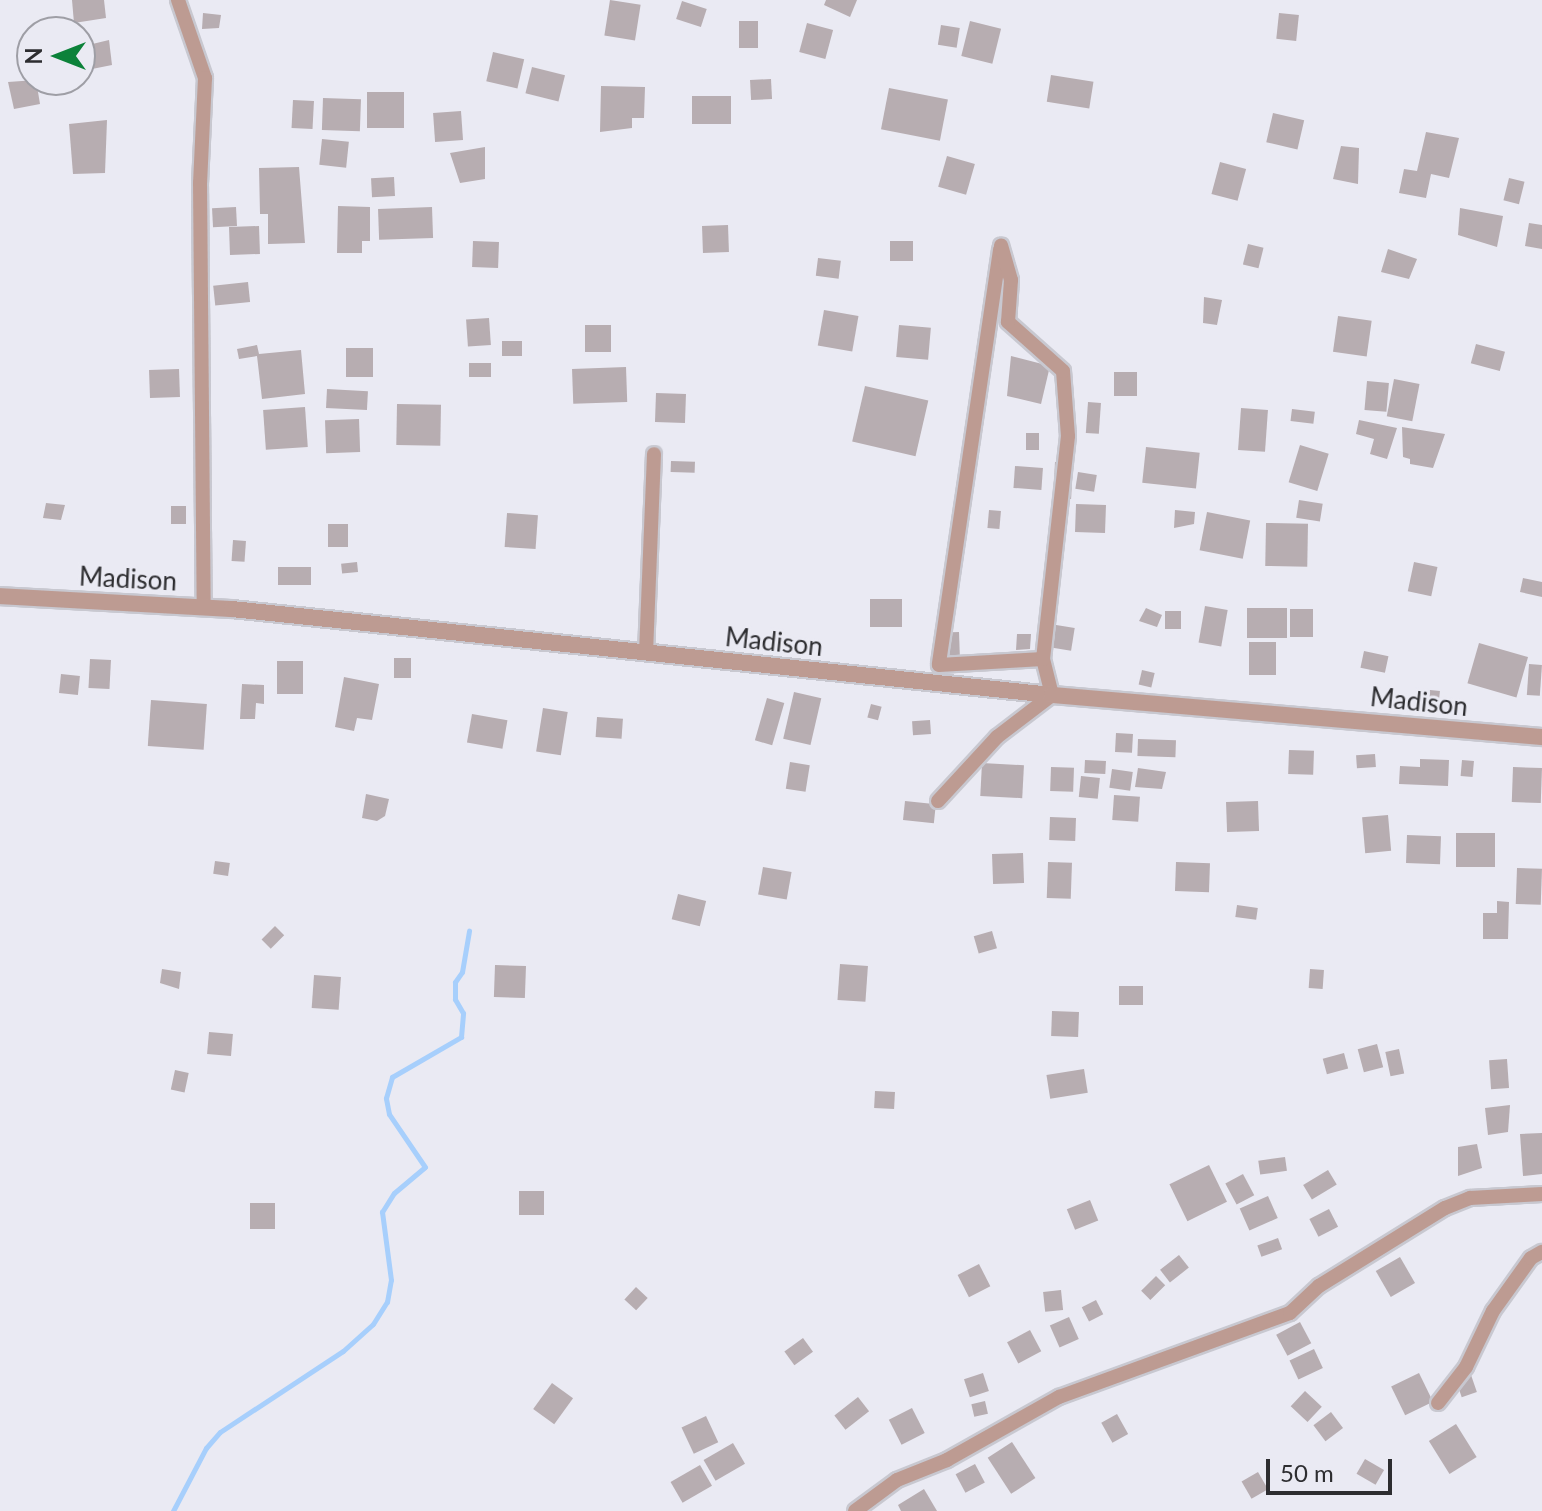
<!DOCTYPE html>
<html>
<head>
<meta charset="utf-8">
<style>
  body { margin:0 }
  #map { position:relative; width:1542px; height:1511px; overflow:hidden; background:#eaeaf3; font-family:Lato,sans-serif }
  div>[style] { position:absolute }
  .stream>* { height:5px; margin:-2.5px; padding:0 2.5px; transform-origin:2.5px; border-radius:2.5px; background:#a7cffc }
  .building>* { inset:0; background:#b7adb1; transform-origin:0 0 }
  .roads { filter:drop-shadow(2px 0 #c8c8d0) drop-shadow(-2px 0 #c8c8d0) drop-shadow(0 2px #c8c8d0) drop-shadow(0 -2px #c8c8d0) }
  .minor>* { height:14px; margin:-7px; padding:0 7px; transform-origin:7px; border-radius:7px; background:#bd9b92 }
  .tertiary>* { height:16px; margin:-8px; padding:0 8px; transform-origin:8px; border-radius:8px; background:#bd9b92 }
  span { translate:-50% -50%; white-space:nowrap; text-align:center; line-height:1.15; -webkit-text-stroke:6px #eaeaf3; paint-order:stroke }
  .street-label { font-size:26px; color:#2d2d30 }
  .north { position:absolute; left:16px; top:16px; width:80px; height:80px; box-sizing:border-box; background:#eaeaf3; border:2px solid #9e9ea5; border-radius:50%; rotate:270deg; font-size:22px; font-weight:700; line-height:32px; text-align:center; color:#2d2d30 }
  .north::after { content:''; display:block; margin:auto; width:28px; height:36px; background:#0c823a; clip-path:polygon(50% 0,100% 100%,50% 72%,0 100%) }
  .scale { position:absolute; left:1266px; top:1459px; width:126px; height:36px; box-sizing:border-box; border:4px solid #2d2d30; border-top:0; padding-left:10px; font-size:24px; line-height:28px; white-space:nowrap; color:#2d2d30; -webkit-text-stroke:6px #eaeaf3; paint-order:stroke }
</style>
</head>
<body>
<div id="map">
  <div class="stream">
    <i style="left:173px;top:1511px;width:71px;rotate:-62.4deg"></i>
    <i style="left:206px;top:1448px;width:21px;rotate:-49deg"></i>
    <i style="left:220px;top:1432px;width:147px;rotate:-33.4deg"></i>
    <i style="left:343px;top:1351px;width:40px;rotate:-42deg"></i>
    <i style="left:373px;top:1324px;width:26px;rotate:-58deg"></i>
    <i style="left:387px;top:1302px;width:22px;rotate:-80deg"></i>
    <i style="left:391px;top:1280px;width:69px;rotate:-97.5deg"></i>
    <i style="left:382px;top:1212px;width:22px;rotate:-58deg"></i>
    <i style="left:394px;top:1193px;width:40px;rotate:-40deg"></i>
    <i style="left:425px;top:1167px;width:64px;rotate:-124.2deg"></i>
    <i style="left:389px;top:1114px;width:16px;rotate:-101deg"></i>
    <i style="left:386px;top:1098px;width:22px;rotate:-74deg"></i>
    <i style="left:392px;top:1077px;width:80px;rotate:-30.1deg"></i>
    <i style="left:461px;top:1037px;width:24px;rotate:-85deg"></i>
    <i style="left:463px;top:1013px;width:16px;rotate:-120deg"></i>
    <i style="left:455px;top:999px;width:17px;rotate:-90deg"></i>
    <i style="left:455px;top:982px;width:12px;rotate:-55deg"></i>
    <i style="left:462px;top:972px;width:42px;rotate:-80.3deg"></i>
  </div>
  <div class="building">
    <i style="clip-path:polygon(72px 0,104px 0,106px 18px,74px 23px)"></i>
    <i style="left:610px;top:0;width:31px;height:36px;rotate:9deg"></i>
    <i style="clip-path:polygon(826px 0,857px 0,850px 17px,824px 5px)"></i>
    <i style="left:682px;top:1px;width:26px;height:19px;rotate:18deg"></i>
    <i style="clip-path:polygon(203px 13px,221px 15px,219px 28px,202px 29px)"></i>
    <i style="left:1279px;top:13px;width:20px;height:26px;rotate:6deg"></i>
    <i style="left:739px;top:21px;width:19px;height:27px"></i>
    <i style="left:970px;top:21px;width:32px;height:36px;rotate:14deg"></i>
    <i style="left:807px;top:23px;width:27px;height:30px;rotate:15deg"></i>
    <i style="left:941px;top:25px;width:19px;height:20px;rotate:9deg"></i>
    <i style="clip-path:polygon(109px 40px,112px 65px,87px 70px,84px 46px)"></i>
    <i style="left:493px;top:52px;width:32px;height:30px;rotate:13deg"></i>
    <i style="left:532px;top:67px;width:34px;height:27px;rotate:14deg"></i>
    <i style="left:1051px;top:75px;width:43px;height:27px;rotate:9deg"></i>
    <i style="left:771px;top:79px;width:20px;height:21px;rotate:87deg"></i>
    <i style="clip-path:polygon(36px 80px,40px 104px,14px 109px,8px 82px)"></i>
    <i style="clip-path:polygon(601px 86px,645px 87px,644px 118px,632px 118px,632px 128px,600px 132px)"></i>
    <i style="left:889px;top:88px;width:60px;height:42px;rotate:11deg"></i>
    <i style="left:404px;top:92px;width:36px;height:37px;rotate:90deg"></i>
    <i style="left:692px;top:96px;width:39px;height:28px"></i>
    <i style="left:323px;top:98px;width:38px;height:32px;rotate:2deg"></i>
    <i style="left:293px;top:100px;width:21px;height:28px;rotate:3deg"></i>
    <i style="left:461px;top:111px;width:29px;height:28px;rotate:86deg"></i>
    <i style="left:1273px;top:113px;width:32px;height:30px;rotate:13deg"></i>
    <i style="clip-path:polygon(107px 120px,105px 173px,73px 174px,69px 124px)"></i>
    <i style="clip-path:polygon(1426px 132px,1459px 138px,1449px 178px,1431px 174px,1426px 198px,1399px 193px,1404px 169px,1417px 171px)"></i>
    <i style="left:322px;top:139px;width:27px;height:26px;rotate:6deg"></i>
    <i style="clip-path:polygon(1341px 146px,1359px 148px,1358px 184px,1333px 179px)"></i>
    <i style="clip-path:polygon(485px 147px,485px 179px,460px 183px,450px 153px)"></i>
    <i style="left:947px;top:156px;width:29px;height:32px;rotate:16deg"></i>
    <i style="left:1220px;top:162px;width:27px;height:33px;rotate:15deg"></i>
    <i style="clip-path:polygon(299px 167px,305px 243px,268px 244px,268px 214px,260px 214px,259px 168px)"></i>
    <i style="left:394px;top:177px;width:19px;height:23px;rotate:87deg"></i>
    <i style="left:1509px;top:178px;width:16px;height:23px;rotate:14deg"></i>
    <i style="clip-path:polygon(338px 206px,370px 207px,370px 241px,362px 241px,362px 253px,337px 253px)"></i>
    <i style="left:236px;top:207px;width:19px;height:24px;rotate:87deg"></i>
    <i style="left:432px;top:207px;width:31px;height:54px;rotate:88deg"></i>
    <i style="clip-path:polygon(1460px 208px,1503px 216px,1497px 247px,1458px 235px)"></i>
    <i style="clip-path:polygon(1529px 223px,1542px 225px,1542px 249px,1525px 246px)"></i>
    <i style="left:728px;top:225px;width:27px;height:26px;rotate:88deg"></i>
    <i style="left:259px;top:226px;width:28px;height:30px;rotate:88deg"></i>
    <i style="left:473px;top:241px;width:26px;height:26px;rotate:2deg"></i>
    <i style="left:890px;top:241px;width:23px;height:20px"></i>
    <i style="left:1248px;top:244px;width:16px;height:21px;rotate:14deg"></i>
    <i style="clip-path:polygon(1388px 249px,1417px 259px,1409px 279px,1381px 272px)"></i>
    <i style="left:818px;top:258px;width:23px;height:18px;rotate:7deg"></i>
    <i style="left:248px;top:282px;width:20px;height:35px;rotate:84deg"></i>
    <i style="clip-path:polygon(1204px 297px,1222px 300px,1217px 325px,1203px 323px)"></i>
    <i style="left:824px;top:310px;width:35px;height:36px;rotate:10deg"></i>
    <i style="left:1338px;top:316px;width:34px;height:36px;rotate:8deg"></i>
    <i style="left:489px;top:318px;width:27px;height:23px;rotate:86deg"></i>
    <i style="left:611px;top:325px;width:27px;height:26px;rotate:90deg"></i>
    <i style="left:899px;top:325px;width:32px;height:32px;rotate:5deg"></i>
    <i style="left:502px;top:341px;width:20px;height:15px"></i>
    <i style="left:1476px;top:344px;width:30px;height:20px;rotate:15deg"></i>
    <i style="clip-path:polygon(257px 345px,259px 354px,301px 350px,305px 394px,262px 399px,257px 356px,239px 359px,237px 349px)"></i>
    <i style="left:346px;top:348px;width:27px;height:29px"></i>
    <i style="clip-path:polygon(1011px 356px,1050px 366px,1041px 404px,1007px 396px)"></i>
    <i style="left:491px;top:363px;width:14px;height:22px;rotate:90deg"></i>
    <i style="left:626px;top:367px;width:35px;height:54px;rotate:88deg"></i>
    <i style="left:179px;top:369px;width:28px;height:30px;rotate:88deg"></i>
    <i style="left:1114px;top:372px;width:23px;height:24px"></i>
    <i style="left:1394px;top:379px;width:26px;height:38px;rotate:11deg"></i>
    <i style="left:1367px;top:381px;width:22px;height:29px;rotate:5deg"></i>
    <i style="left:865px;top:386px;width:65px;height:57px;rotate:13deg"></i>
    <i style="left:327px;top:389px;width:41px;height:19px;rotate:3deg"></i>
    <i style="left:656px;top:393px;width:30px;height:29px;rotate:2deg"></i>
    <i style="left:1088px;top:402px;width:13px;height:31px;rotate:4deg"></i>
    <i style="left:397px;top:404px;width:44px;height:41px;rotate:1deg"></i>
    <i style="left:305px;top:407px;width:40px;height:42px;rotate:86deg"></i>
    <i style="left:1241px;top:408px;width:27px;height:42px;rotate:4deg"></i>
    <i style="left:1292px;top:409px;width:23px;height:12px;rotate:7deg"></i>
    <i style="left:359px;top:419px;width:33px;height:34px;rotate:88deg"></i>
    <i style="clip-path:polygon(1359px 420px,1397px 428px,1387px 459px,1370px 454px,1374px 439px,1356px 434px)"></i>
    <i style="clip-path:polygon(1402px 427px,1445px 434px,1433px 468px,1410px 464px,1410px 459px,1403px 457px)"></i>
    <i style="left:1026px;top:433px;width:13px;height:17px"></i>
    <i style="left:1300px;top:445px;width:30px;height:39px;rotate:17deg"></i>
    <i style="left:1146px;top:447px;width:54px;height:36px;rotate:6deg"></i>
    <i style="left:671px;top:461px;width:24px;height:11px;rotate:2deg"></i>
    <i style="left:1055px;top:462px;width:18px;height:36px;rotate:3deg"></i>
    <i style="left:1015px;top:466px;width:28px;height:22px;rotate:4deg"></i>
    <i style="left:1078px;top:472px;width:19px;height:17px;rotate:9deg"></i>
    <i style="left:1299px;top:500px;width:24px;height:18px;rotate:9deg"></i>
    <i style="clip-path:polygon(46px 503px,65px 505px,61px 520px,43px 518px)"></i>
    <i style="left:1076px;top:504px;width:30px;height:28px;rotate:2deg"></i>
    <i style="left:171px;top:506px;width:15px;height:18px"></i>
    <i style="left:989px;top:510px;width:12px;height:18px;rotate:5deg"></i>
    <i style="clip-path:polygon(1175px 510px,1195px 512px,1194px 524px,1174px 528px)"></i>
    <i style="left:1207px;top:512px;width:44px;height:39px;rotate:11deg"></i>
    <i style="left:507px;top:513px;width:31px;height:34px;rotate:4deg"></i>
    <i style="left:1266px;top:523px;width:42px;height:43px;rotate:1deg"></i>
    <i style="left:328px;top:524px;width:20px;height:23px"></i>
    <i style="left:233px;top:540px;width:13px;height:21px;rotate:4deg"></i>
    <i style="left:357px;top:562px;width:10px;height:16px;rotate:84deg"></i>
    <i style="left:1414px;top:562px;width:24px;height:30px;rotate:12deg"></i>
    <i style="left:278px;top:567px;width:33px;height:18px"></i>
    <i style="clip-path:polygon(1523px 578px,1542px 582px,1542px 597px,1520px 592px)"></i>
    <i style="left:870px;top:599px;width:32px;height:28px"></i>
    <i style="left:1205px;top:606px;width:23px;height:37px;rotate:10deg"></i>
    <i style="clip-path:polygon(1146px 608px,1162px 615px,1157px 627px,1139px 621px)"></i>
    <i style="left:1287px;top:608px;width:30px;height:40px;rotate:90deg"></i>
    <i style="left:1290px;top:609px;width:23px;height:28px"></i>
    <i style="left:1181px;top:611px;width:18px;height:16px;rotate:90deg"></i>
    <i style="left:1050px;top:624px;width:25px;height:23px;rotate:9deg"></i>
    <i style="left:959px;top:632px;width:23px;height:23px;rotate:88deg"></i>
    <i style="clip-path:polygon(1017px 634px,1031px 634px,1030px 649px,1016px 650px)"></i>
    <i style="left:1249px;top:642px;width:27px;height:33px"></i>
    <i style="left:1479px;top:643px;width:51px;height:42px;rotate:16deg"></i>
    <i style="left:1364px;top:651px;width:25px;height:17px;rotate:12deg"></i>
    <i style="left:394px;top:658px;width:17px;height:20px"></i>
    <i style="left:90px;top:659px;width:21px;height:29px;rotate:3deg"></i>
    <i style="left:277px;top:661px;width:26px;height:33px"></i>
    <i style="left:1529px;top:664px;width:13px;height:31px;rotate:4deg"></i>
    <i style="left:1142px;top:670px;width:13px;height:15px;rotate:13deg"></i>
    <i style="left:61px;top:674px;width:19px;height:19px;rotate:6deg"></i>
    <i style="clip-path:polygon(344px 677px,379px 684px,372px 720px,357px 718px,354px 731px,335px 727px)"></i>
    <i style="clip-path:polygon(242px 684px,264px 685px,264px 704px,256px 703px,255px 719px,240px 719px)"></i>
    <i style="left:1430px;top:690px;width:10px;height:17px;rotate:6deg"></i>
    <i style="left:794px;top:692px;width:28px;height:48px;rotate:13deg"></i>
    <i style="left:767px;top:698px;width:18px;height:44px;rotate:16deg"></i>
    <i style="left:151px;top:700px;width:56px;height:46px;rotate:4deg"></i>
    <i style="left:871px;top:704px;width:11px;height:14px;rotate:15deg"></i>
    <i style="left:543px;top:708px;width:25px;height:44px;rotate:9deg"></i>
    <i style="left:472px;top:714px;width:36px;height:29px;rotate:10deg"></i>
    <i style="left:597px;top:717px;width:26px;height:20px;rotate:4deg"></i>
    <i style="left:930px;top:720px;width:14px;height:18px;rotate:86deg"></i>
    <i style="left:1116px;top:733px;width:17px;height:19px;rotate:3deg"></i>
    <i style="left:1138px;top:739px;width:38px;height:17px;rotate:2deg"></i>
    <i style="left:1289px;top:750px;width:25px;height:24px;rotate:2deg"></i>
    <i style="left:1375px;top:754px;width:13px;height:19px;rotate:86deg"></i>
    <i style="clip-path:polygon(1420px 759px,1449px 760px,1448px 786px,1399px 784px,1400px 766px,1420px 767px)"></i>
    <i style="left:1085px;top:760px;width:21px;height:13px;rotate:3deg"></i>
    <i style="left:1462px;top:760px;width:12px;height:16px;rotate:5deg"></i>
    <i style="left:790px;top:762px;width:20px;height:27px;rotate:9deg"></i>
    <i style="left:982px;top:763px;width:42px;height:33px;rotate:3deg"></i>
    <i style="left:1051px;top:767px;width:23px;height:24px;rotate:2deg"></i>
    <i style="left:1513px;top:767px;width:29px;height:35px;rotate:2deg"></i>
    <i style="clip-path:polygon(1138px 768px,1166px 772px,1162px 789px,1135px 787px)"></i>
    <i style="left:1112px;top:769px;width:21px;height:19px;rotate:8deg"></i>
    <i style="left:1081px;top:776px;width:19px;height:21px;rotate:6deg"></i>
    <i style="clip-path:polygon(366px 794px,389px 799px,385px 816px,377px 821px,362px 818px)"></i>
    <i style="left:1114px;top:795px;width:26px;height:25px;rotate:4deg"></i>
    <i style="left:905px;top:801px;width:31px;height:19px;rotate:6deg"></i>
    <i style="left:1258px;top:801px;width:30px;height:32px;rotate:88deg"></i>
    <i style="left:1388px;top:815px;width:36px;height:26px;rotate:85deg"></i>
    <i style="left:1050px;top:817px;width:26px;height:23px;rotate:2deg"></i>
    <i style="left:1456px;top:833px;width:39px;height:34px"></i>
    <i style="left:1407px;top:835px;width:34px;height:28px;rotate:2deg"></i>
    <i style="left:1023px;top:853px;width:30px;height:31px;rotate:88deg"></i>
    <i style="left:215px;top:861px;width:15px;height:13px;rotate:8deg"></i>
    <i style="left:1048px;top:862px;width:24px;height:36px;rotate:2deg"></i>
    <i style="left:1176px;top:862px;width:34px;height:29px;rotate:2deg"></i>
    <i style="left:763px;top:867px;width:29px;height:28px;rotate:10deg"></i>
    <i style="left:1517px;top:868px;width:25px;height:36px;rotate:2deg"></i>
    <i style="left:678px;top:894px;width:29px;height:26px;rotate:14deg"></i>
    <i style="clip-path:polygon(1497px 901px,1509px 902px,1508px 939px,1483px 939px,1483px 913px,1497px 913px)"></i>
    <i style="left:1237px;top:905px;width:21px;height:12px;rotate:8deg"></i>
    <i style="left:275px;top:926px;width:13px;height:19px;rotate:45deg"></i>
    <i style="left:992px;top:931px;width:18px;height:19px;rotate:74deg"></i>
    <i style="left:840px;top:964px;width:28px;height:36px;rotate:4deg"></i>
    <i style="left:495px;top:965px;width:31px;height:32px;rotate:2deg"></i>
    <i style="clip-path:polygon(162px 969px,181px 972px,179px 989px,160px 983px)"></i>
    <i style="left:1310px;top:969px;width:14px;height:19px;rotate:4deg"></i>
    <i style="left:314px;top:975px;width:27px;height:33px;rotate:4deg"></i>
    <i style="left:1119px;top:986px;width:24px;height:19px"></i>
    <i style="left:1052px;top:1011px;width:27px;height:25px;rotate:2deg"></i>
    <i style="left:209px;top:1032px;width:24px;height:22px;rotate:5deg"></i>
    <i style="left:1377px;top:1044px;width:24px;height:20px;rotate:75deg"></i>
    <i style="left:1399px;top:1049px;width:25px;height:14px;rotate:78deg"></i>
    <i style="left:1344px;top:1053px;width:16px;height:22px;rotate:75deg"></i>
    <i style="left:1507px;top:1059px;width:29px;height:18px;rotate:86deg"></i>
    <i style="left:1084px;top:1069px;width:24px;height:38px;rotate:81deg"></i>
    <i style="left:175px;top:1070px;width:14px;height:20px;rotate:12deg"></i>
    <i style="left:875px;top:1091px;width:20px;height:17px;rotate:3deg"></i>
    <i style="clip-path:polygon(1510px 1105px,1508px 1132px,1488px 1135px,1485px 1108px)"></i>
    <i style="clip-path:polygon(1542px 1133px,1542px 1174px,1523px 1176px,1520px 1134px)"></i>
    <i style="clip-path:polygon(1477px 1144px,1482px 1168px,1458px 1176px,1458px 1147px)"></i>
    <i style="left:1285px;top:1157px;width:14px;height:27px;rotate:82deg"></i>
    <i style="left:1209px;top:1165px;width:41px;height:44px;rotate:64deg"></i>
    <i style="left:1328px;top:1170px;width:17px;height:29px;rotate:59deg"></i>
    <i style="left:1243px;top:1174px;width:24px;height:20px;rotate:62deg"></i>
    <i style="left:519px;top:1191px;width:25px;height:24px"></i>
    <i style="left:1268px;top:1196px;width:24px;height:31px;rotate:66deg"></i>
    <i style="left:1090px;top:1200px;width:22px;height:25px;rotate:68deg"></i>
    <i style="left:250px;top:1203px;width:25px;height:26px"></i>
    <i style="left:1329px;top:1209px;width:20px;height:22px;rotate:63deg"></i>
    <i style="left:1278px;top:1238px;width:12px;height:22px;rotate:70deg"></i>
    <i style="left:1179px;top:1255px;width:16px;height:24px;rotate:52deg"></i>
    <i style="left:1400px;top:1257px;width:30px;height:28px;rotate:60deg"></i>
    <i style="left:979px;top:1264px;width:25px;height:24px;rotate:63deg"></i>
    <i style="left:1156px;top:1276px;width:13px;height:21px;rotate:45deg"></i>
    <i style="left:636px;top:1287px;width:16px;height:17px;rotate:43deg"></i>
    <i style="left:1061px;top:1290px;width:20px;height:18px;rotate:84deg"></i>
    <i style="left:1096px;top:1300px;width:16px;height:16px;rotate:63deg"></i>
    <i style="left:1069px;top:1317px;width:24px;height:21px;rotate:66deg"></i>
    <i style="left:1300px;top:1322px;width:24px;height:27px;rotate:62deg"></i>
    <i style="left:1030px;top:1330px;width:24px;height:26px;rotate:62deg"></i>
    <i style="left:803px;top:1338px;width:17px;height:23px;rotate:54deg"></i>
    <i style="left:1314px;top:1349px;width:21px;height:27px;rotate:65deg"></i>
    <i style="left:983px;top:1373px;width:19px;height:20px;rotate:72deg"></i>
    <i style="left:1419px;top:1373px;width:32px;height:31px;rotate:64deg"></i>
    <i style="left:1471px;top:1375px;width:18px;height:16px;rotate:71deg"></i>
    <i style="left:552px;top:1383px;width:26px;height:32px;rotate:36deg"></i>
    <i style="left:1305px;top:1391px;width:23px;height:21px;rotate:43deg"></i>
    <i style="left:858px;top:1397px;width:18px;height:30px;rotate:52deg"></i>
    <i style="left:985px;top:1401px;width:13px;height:14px;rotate:77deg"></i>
    <i style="left:912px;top:1408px;width:28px;height:26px;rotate:63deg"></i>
    <i style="left:1331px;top:1412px;width:20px;height:22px;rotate:53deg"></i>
    <i style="left:1117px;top:1414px;width:23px;height:18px;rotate:61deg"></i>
    <i style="left:706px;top:1416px;width:29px;height:27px;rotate:65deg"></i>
    <i style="left:1456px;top:1424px;width:39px;height:32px;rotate:58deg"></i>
    <i style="left:1012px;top:1442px;width:43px;height:29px;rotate:57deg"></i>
    <i style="left:733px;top:1443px;width:24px;height:34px;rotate:60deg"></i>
    <i style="left:1365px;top:1459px;width:22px;height:17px;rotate:30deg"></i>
    <i style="left:975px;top:1464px;width:21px;height:22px;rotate:62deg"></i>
    <i style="left:700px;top:1465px;width:24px;height:34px;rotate:60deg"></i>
    <i style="left:1258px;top:1472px;width:20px;height:19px;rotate:60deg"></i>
    <i style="clip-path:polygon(924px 1489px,937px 1511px,901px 1511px,898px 1505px)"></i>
  </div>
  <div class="roads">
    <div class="minor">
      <i style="left:178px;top:0;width:83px;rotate:70.9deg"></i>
      <i style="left:205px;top:78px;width:105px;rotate:92.7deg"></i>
      <i style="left:200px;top:183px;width:425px;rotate:89.5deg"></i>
      <i style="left:1000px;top:250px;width:419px;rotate:98.4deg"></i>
      <i style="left:939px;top:665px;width:104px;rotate:-3.3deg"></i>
      <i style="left:646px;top:653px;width:199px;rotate:-87.7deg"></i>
      <i style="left:938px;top:801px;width:87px;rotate:-47.3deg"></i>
      <i style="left:997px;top:737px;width:69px;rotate:-37.4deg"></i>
      <i style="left:1052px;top:695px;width:37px;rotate:-104deg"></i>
      <i style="left:1043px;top:659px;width:224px;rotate:-83.6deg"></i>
      <i style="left:1068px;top:436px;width:65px;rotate:-94.4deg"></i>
      <i style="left:1063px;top:371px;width:74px;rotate:-138.3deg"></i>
      <i style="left:1008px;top:322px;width:42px;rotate:-85.9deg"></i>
      <i style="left:1011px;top:280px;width:36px;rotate:-106deg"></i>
      <i style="left:1438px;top:1403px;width:46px;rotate:-52.1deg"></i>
      <i style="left:1466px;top:1367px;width:62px;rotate:-64.3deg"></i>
      <i style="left:1493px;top:1311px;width:65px;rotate:-54.4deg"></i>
      <i style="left:1531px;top:1258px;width:13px;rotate:-29deg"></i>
      <i style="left:855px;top:1511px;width:52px;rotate:-36.4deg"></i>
      <i style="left:897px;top:1480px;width:54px;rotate:-21.8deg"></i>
      <i style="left:947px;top:1460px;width:129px;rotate:-29.4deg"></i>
      <i style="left:1059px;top:1397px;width:246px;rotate:-20deg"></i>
      <i style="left:1290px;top:1313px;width:40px;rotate:-43deg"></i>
      <i style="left:1319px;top:1286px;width:148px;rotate:-31.8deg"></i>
      <i style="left:1445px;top:1208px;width:27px;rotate:-22deg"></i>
      <i style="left:1470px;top:1198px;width:72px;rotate:-3.2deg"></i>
    </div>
    <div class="tertiary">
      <i style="left:0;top:596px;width:232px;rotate:3.2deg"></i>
      <i style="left:232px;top:609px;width:824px;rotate:5.99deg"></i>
      <i style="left:1052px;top:695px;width:492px;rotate:4.9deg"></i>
    </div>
  </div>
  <div class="street-label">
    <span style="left:128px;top:579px;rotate:3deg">Madison</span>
    <span style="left:774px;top:642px;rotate:6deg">Madison</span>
    <span style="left:1419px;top:702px;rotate:6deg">Madison</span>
  </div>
  <div class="north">N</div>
  <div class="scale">50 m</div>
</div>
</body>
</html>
